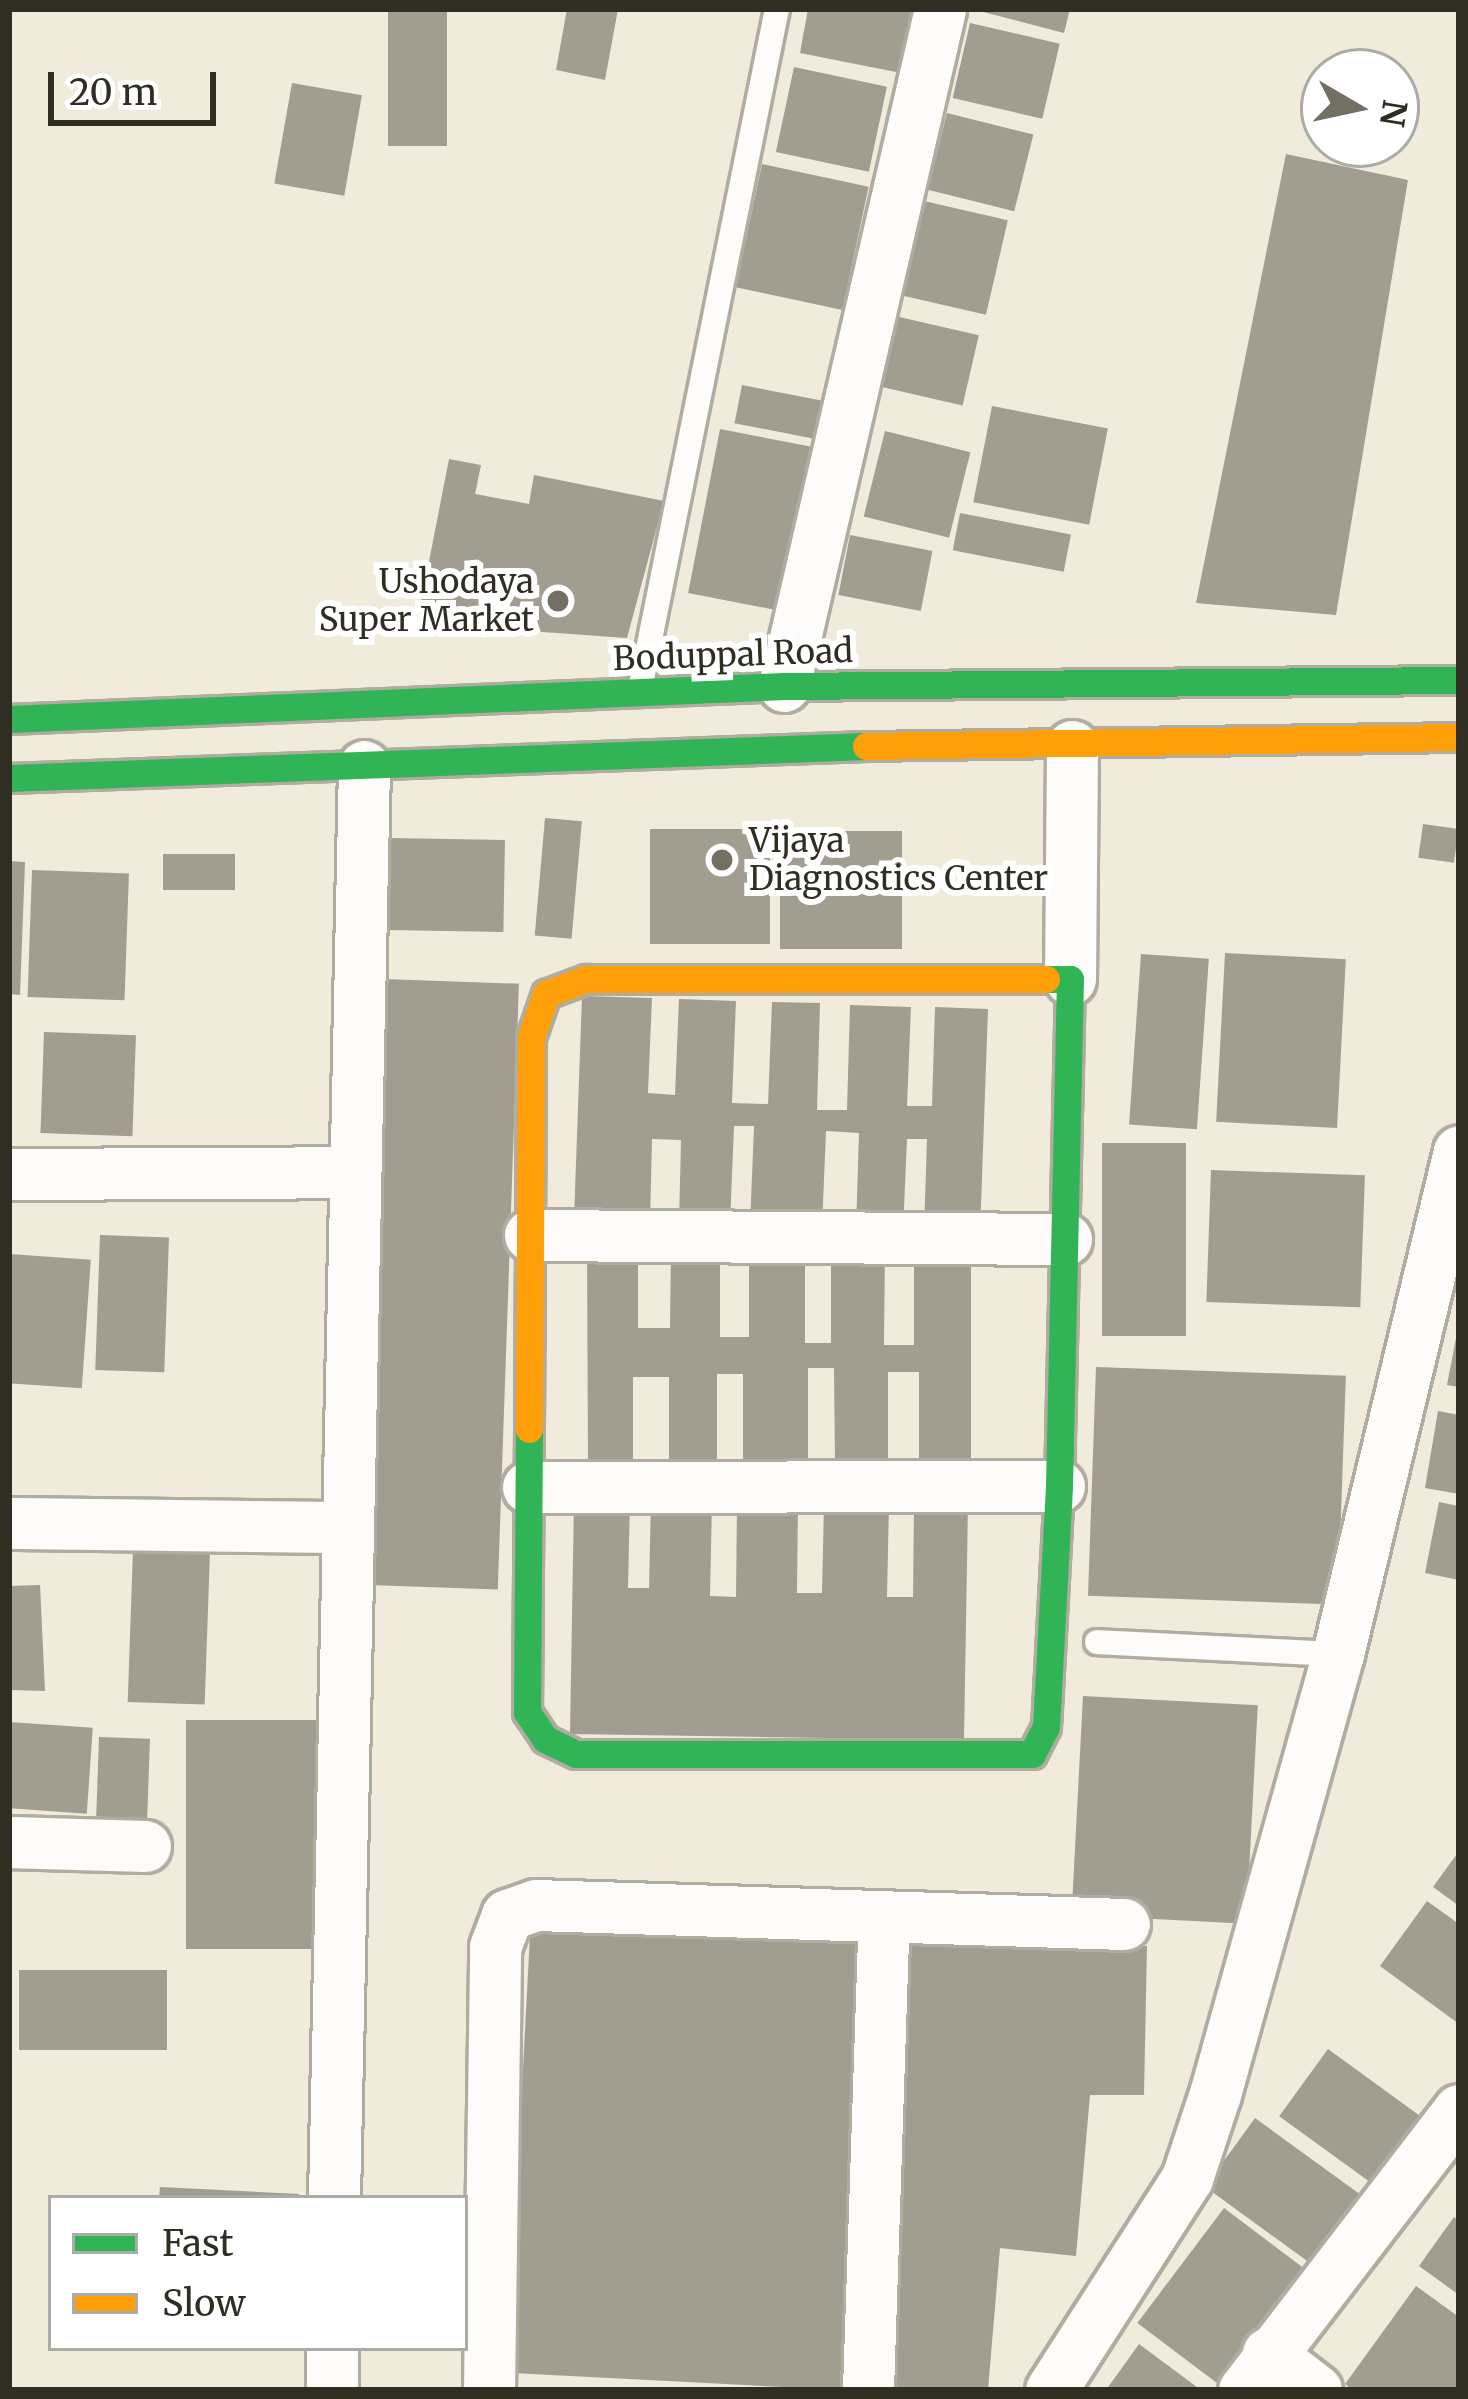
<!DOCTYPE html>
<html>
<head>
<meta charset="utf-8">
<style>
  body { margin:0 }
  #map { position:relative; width:1468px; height:2399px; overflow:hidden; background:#f0ebdb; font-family:Merriweather,serif }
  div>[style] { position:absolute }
  .building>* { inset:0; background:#a19d91; transform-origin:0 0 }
  .roads { filter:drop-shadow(3px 0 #b0aca0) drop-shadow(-3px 0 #b0aca0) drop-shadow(0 3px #b0aca0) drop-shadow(0 -3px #b0aca0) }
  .lane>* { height:24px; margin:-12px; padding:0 12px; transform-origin:12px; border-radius:12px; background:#fdfcfa }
  .street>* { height:51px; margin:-25.5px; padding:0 25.5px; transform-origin:25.5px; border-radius:25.5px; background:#fdfcfa }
  .fast>* { height:27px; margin:-13.5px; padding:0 13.5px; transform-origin:13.5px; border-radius:13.5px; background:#30b455 }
  .slow>* { height:27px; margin:-13.5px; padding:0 13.5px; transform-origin:13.5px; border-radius:13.5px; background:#ff9f0a }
  .dots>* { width:33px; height:33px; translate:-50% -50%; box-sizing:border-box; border:6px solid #fff; border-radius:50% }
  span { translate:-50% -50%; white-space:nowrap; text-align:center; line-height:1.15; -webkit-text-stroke:12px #fff; paint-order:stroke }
  .poi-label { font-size:33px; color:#302d22 }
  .right { translate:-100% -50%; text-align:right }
  .left { translate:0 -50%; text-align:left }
  .street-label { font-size:33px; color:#302d22 }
  .frame { position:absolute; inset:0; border:12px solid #302d22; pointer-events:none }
  .legend { position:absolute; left:48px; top:2195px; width:420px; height:156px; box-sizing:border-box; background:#fff; border:3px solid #acaba7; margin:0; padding:15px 21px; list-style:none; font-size:36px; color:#302d22 }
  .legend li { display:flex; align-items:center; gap:24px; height:60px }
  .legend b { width:60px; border:3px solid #acaba7 }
  .north { position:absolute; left:1300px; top:48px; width:120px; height:120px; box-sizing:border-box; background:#fff; border:3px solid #acaba7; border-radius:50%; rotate:99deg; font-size:33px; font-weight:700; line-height:48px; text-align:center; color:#302d22 }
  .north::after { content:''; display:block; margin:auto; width:42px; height:54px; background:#737063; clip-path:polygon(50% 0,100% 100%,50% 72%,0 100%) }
  .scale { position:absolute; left:48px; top:72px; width:168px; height:54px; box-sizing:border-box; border:6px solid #302d22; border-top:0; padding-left:15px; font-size:36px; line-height:42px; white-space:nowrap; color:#302d22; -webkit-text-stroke:9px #fff; paint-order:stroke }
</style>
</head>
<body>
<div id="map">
  <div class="building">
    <i style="left:388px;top:9px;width:59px;height:137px"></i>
    <i style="clip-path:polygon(567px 9px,618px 9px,605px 80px,556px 70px)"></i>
    <i style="clip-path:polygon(808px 9px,912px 9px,901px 73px,800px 53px)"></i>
    <i style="clip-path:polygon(972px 9px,1070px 9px,1064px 33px)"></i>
    <i style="left:970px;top:23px;width:92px;height:77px;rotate:13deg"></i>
    <i style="left:794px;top:67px;width:95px;height:87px;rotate:12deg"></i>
    <i style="left:292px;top:83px;width:71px;height:102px;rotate:10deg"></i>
    <i style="left:947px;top:113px;width:89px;height:79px;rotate:14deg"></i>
    <i style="clip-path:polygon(1286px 154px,1408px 180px,1336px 615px,1196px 603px)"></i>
    <i style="left:762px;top:164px;width:109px;height:126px;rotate:12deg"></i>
    <i style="left:924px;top:201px;width:86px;height:97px;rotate:13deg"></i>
    <i style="left:895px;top:316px;width:86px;height:72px;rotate:13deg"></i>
    <i style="left:742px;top:385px;width:86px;height:39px;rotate:11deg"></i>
    <i style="left:992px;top:406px;width:118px;height:98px;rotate:11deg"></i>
    <i style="left:720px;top:429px;width:101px;height:167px;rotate:11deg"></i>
    <i style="left:885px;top:431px;width:88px;height:88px;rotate:14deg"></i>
    <i style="clip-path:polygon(449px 459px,481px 465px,475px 494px,529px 504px,534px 475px,664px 501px,627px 638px,417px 623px)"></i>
    <i style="left:960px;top:513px;width:113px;height:38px;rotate:11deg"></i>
    <i style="left:850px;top:535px;width:84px;height:61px;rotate:11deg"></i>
    <i style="left:545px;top:818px;width:37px;height:118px;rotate:5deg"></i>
    <i style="left:1423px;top:824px;width:36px;height:34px;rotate:8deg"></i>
    <i style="left:650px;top:829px;width:120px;height:115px"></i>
    <i style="left:780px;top:831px;width:122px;height:118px"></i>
    <i style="left:390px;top:838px;width:115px;height:92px;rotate:1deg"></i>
    <i style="left:163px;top:854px;width:72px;height:36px"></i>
    <i style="clip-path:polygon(9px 861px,25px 862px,20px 995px,9px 994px)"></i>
    <i style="left:32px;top:870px;width:97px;height:127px;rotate:2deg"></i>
    <i style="left:1225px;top:953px;width:121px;height:169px;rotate:3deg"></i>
    <i style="left:1141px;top:954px;width:68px;height:171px;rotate:4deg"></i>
    <i style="left:383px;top:979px;width:136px;height:606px;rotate:2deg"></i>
    <i style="clip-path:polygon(582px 996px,652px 998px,648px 1093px,675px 1095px,679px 999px,736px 1001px,732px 1103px,768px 1104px,772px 1002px,820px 1003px,817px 1110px,847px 1110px,850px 1005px,911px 1007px,907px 1106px,932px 1106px,935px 1007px,988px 1009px,980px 1233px,924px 1231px,927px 1139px,907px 1139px,903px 1230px,856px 1229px,859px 1133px,826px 1131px,822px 1227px,750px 1225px,754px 1126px,734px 1126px,730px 1224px,679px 1223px,681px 1140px,652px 1139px,650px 1222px,574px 1219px)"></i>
    <i style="left:44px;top:1032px;width:92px;height:101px;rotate:2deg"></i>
    <i style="left:1102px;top:1143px;width:84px;height:193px"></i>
    <i style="left:1211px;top:1170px;width:154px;height:132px;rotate:2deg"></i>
    <i style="left:100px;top:1235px;width:69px;height:135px;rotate:2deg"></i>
    <i style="clip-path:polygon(720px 1248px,720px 1337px,749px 1337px,749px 1248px,805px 1248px,805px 1343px,831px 1343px,831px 1248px,885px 1248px,884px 1345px,914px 1345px,914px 1248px,971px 1248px,971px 1462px,919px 1462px,919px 1372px,888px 1372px,888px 1462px,835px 1463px,834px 1368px,808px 1368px,808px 1462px,743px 1463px,743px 1374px,717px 1374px,717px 1462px,669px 1463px,669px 1377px,633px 1377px,633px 1462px,588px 1462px,587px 1249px,638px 1249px,638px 1328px,670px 1328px,671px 1249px)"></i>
    <i style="left:10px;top:1254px;width:81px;height:129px;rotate:4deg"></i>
    <i style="clip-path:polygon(1457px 1333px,1459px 1333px,1459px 1387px,1447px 1385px)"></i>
    <i style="left:1096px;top:1367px;width:250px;height:229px;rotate:2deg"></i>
    <i style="clip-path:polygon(1438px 1411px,1459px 1415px,1459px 1494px,1425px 1488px)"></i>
    <i style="clip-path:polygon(574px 1499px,630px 1500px,628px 1588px,649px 1588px,651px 1501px,712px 1501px,710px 1596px,736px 1597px,737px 1501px,798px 1502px,797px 1593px,822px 1593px,824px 1503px,889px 1504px,887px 1597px,913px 1597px,914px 1504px,968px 1505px,964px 1740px,570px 1734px)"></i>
    <i style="clip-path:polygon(1439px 1502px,1459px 1506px,1459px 1580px,1425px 1573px)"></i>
    <i style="left:133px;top:1550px;width:77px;height:152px;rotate:2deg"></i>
    <i style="clip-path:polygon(40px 1585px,45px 1691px,9px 1690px,9px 1586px)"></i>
    <i style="left:1083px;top:1696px;width:175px;height:219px;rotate:3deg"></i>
    <i style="left:186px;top:1720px;width:131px;height:229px"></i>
    <i style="left:9px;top:1722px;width:84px;height:86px;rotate:4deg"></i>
    <i style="left:99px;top:1737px;width:51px;height:91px;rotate:2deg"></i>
    <i style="clip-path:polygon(1459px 1851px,1459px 1906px,1433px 1887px)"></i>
    <i style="clip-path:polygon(1427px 1901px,1459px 1924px,1459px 2024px,1380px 1966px)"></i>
    <i style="left:870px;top:1925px;width:466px;height:339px;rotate:93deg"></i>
    <i style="clip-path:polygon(910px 1944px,1147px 1946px,1144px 2095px,1090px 2095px,1076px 2256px,1000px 2248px,988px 2390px,879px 2390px)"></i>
    <i style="left:19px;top:1970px;width:148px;height:80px"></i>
    <i style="left:1328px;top:2049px;width:119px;height:83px;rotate:36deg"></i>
    <i style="left:1255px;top:2118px;width:140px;height:85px;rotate:36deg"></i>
    <i style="clip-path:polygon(160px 2187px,299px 2194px,299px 2198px,159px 2198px)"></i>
    <i style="left:1224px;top:2208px;width:110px;height:144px;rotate:37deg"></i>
    <i style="clip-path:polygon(1454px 2217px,1459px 2221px,1459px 2295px,1419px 2266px)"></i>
    <i style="clip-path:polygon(1416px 2286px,1459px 2317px,1459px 2390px,1353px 2390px,1345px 2384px)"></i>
    <i style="clip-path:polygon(1139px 2344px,1201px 2390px,1106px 2390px)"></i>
  </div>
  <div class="roads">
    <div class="lane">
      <i style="left:640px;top:689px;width:694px;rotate:-78.61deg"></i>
      <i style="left:1097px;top:1642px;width:241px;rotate:2.9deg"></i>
    </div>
    <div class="street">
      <i style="left:784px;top:686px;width:695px;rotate:-77.02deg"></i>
      <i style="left:1070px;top:979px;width:233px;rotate:-89.5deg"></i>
      <i style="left:9px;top:1174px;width:341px;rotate:-0.3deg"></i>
      <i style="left:530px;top:1235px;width:536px;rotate:0.43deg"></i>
      <i style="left:528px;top:1487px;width:531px;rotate:-0.11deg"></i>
      <i style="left:9px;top:1523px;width:336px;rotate:0.7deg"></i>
      <i style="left:9px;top:1842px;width:136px;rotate:1.7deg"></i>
      <i style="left:334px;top:2198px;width:1432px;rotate:-88.8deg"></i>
      <i style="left:1268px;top:2353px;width:61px;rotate:37.6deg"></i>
      <i style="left:332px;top:2390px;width:42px;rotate:-90deg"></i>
      <i style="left:489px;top:2390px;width:443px;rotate:-89.2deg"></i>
      <i style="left:495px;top:1947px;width:34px;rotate:-69deg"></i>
      <i style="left:507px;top:1915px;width:31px;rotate:-19deg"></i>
      <i style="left:536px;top:1905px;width:588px;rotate:1.85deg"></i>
      <i style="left:868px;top:2390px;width:472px;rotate:-88.1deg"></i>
      <i style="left:1051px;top:2390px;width:252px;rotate:-57.3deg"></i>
      <i style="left:1187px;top:2178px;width:89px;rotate:-71.6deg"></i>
      <i style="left:1215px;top:2094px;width:457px;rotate:-74.4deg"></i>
      <i style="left:1338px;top:1654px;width:517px;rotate:-76.47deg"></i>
      <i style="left:1244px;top:2390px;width:353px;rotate:-52.5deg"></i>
    </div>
    <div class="fast">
      <i style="left:9px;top:719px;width:776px;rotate:-2.44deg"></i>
      <i style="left:784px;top:686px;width:675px;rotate:-0.51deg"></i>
      <i style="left:9px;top:778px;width:858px;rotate:-2.14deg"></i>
      <i style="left:529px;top:1429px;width:283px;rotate:90.4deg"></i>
      <i style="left:527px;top:1712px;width:32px;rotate:56deg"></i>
      <i style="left:545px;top:1739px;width:34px;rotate:26deg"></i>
      <i style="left:576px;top:1754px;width:456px"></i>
      <i style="left:1032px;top:1754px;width:30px;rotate:-63deg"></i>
      <i style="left:1046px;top:1727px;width:241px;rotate:-86.9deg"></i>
      <i style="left:1059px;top:1486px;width:507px;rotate:-88.76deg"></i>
      <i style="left:1070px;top:979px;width:24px;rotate:180deg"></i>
    </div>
    <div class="slow">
      <i style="left:866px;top:746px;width:593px;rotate:-0.87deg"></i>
      <i style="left:586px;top:979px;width:460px"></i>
      <i style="left:529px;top:1429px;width:392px;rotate:-89.7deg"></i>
      <i style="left:531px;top:1037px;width:46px;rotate:-70.8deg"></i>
      <i style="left:546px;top:994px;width:43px;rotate:-20.6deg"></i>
    </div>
  </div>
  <div class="dots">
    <i style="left:558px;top:601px;background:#737063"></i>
    <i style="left:722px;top:860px;background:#737063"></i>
  </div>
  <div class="poi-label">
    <span class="right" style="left:534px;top:601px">Ushodaya<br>Super Market</span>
    <span class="left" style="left:749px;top:860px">Vijaya<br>Diagnostics Center</span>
  </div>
  <div class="street-label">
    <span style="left:733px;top:655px;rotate:-2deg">Boduppal Road</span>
  </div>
  <div class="frame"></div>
  <ul class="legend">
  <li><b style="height:15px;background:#30b455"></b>Fast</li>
  <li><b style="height:15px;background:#ff9f0a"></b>Slow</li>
  </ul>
  <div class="north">N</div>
  <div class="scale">20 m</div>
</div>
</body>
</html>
